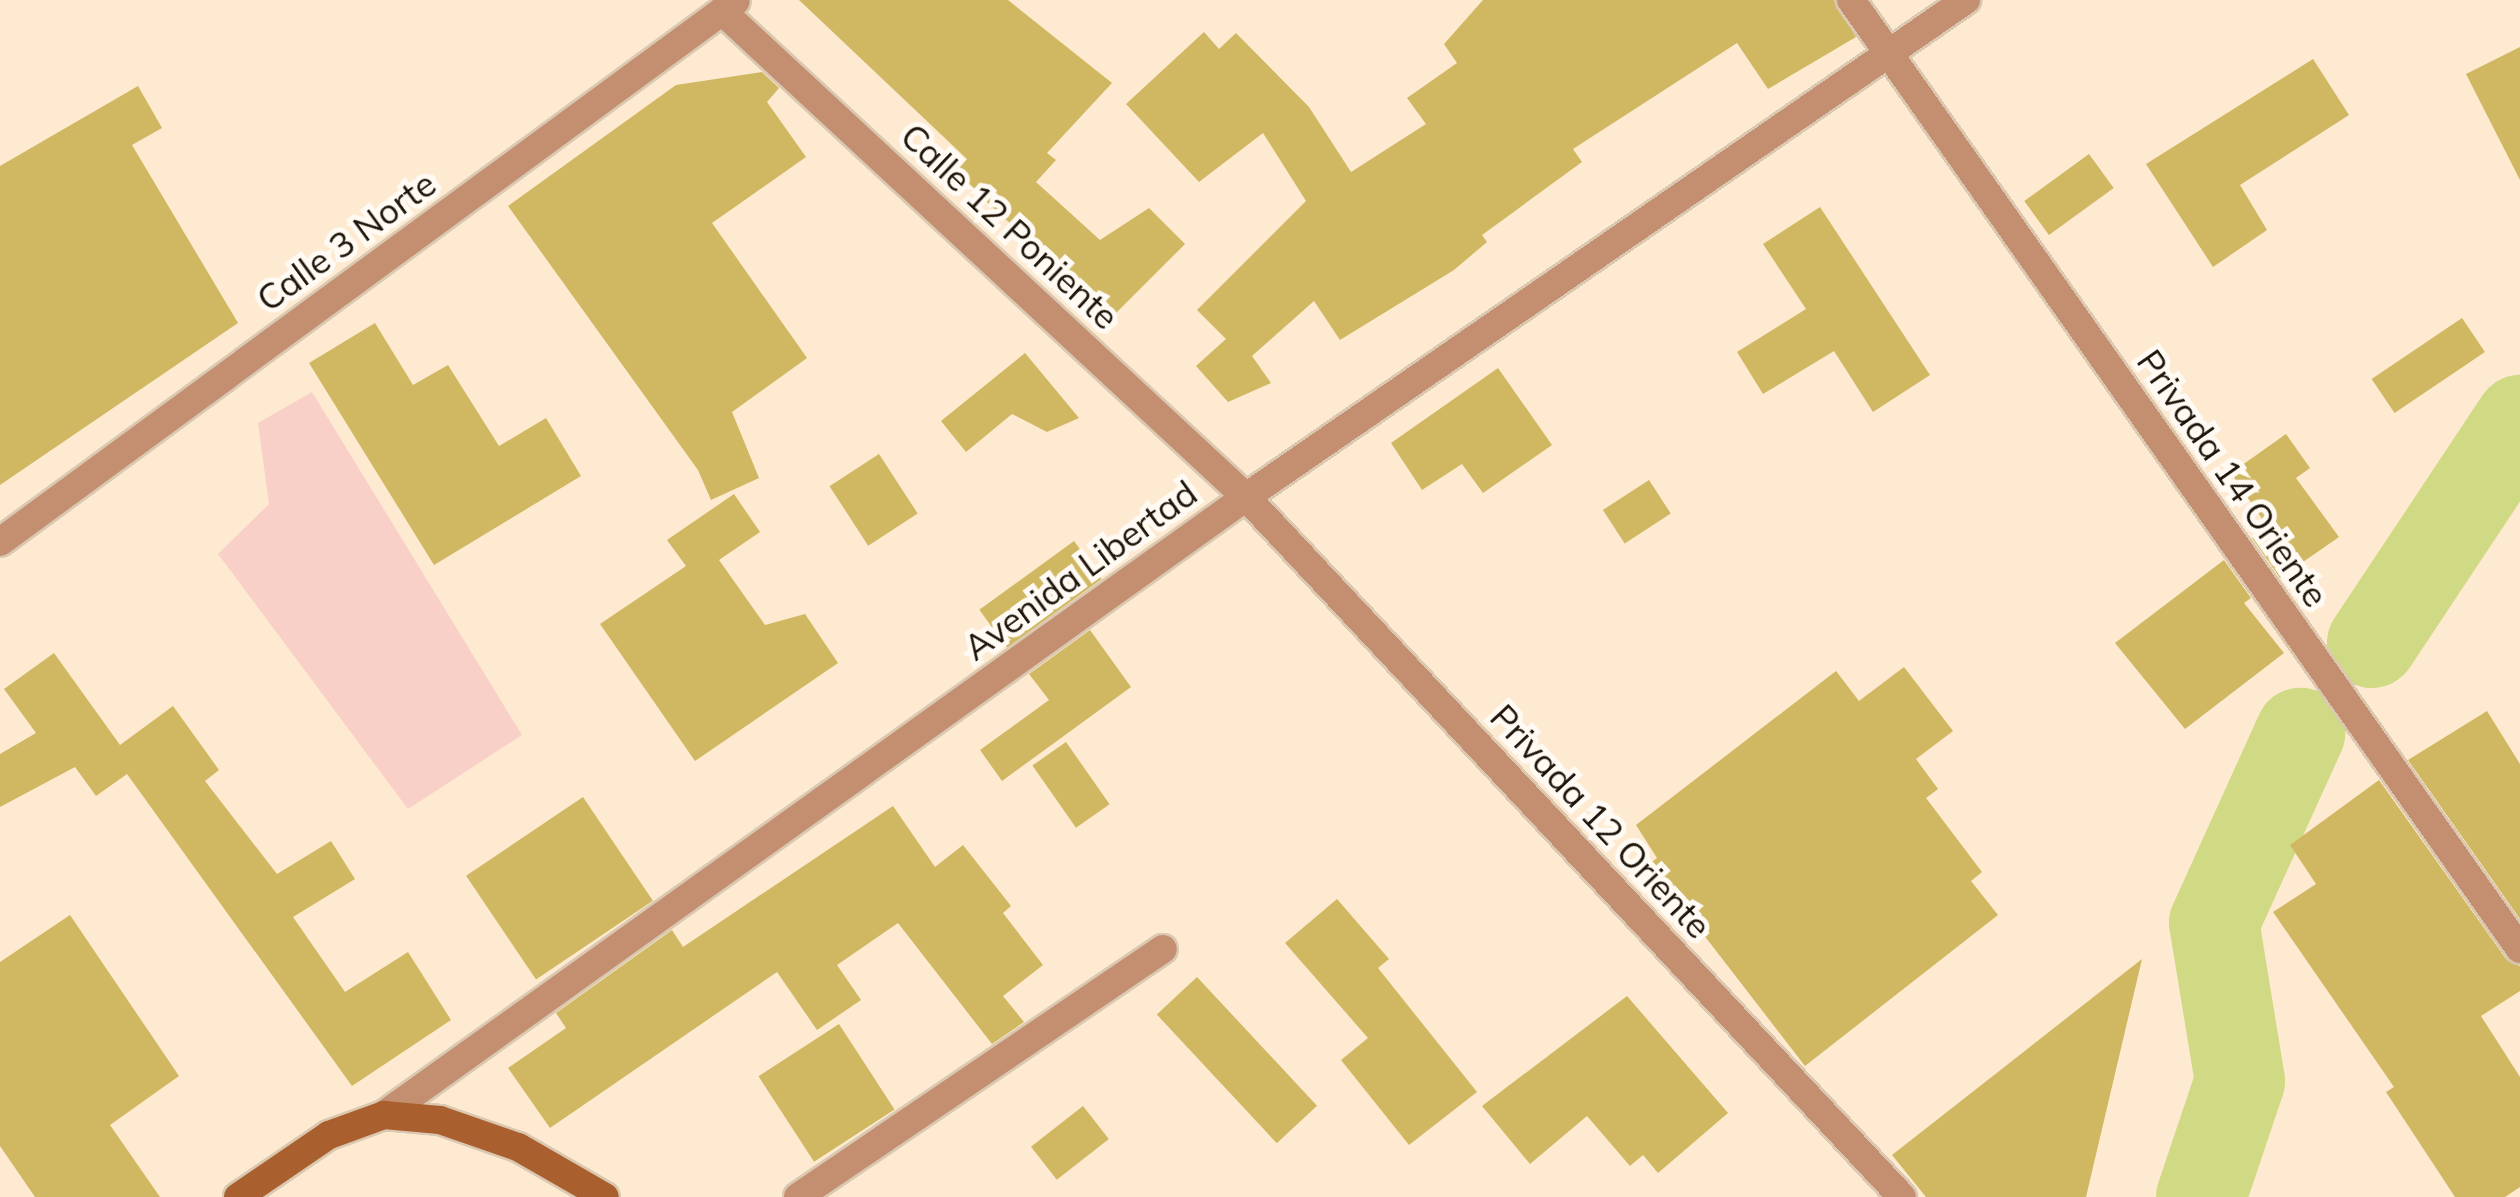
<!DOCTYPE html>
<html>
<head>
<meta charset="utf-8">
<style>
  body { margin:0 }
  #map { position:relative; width:2520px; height:1197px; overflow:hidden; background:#feead1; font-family:Mulish,sans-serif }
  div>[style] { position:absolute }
  .green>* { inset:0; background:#f8d0c8 }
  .river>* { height:90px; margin:-45px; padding:0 45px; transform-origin:45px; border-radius:45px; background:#d0da84 }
  .building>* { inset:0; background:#d0b761; transform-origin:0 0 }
  .roads { filter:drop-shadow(2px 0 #dac8b1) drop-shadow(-2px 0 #dac8b1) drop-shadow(0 2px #dac8b1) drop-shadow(0 -2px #dac8b1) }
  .minor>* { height:28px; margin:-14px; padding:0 14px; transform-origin:14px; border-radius:14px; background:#c38f70 }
  .secondary>* { height:28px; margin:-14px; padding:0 14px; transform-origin:14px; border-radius:14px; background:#aa602e }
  span { translate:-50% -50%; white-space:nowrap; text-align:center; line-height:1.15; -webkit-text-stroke:10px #fffaf3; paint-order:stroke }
  .street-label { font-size:35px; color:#1d1409 }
</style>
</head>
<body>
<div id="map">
  <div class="green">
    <i style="clip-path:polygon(312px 392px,522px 735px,408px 809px,218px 554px,269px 504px,258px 423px)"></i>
  </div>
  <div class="river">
    <i style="left:2372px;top:643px;width:268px;rotate:-56.4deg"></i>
    <i style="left:2201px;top:1197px;width:122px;rotate:-71.4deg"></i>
    <i style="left:2240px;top:1081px;width:160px;rotate:-99.3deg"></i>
    <i style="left:2214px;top:923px;width:209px;rotate:-65.6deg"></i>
  </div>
  <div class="building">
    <i style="clip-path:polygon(799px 0,1008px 0,1112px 83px,1047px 153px,1056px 160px,1036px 182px,1100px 240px,1149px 208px,1185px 244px,1102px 327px,1050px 273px,1058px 267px,955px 173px,967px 159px)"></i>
    <i style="clip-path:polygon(1483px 0,1834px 0,1856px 37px,1768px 89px,1737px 43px,1573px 149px,1582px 162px,1482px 235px,1487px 242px,1454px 270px,1340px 340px,1314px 301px,1252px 356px,1271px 383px,1228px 402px,1196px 366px,1226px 339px,1197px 310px,1306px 201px,1263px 133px,1199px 182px,1126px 104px,1204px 32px,1219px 49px,1236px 33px,1309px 107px,1351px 172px,1426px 124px,1407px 98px,1457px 63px,1444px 44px)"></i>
    <i style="clip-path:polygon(2520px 47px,2520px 180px,2466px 74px)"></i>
    <i style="clip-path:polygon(2313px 59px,2349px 115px,2240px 185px,2267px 230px,2213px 267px,2146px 164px)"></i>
    <i style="clip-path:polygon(762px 72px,779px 88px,767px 102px,806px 157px,712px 223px,807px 358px,732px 412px,759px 478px,711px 500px,698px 470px,508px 206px,676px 85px)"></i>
    <i style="clip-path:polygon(138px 86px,162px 128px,132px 145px,238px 323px,0 485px,0 166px)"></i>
    <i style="left:2089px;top:154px;width:42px;height:80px;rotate:54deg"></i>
    <i style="clip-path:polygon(1820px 207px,1930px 375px,1873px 412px,1834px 351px,1763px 394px,1737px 352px,1806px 309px,1763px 244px)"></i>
    <i style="left:2462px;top:318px;width:41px;height:109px;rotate:56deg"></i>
    <i style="clip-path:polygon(375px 323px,413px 385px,448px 365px,499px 446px,546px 418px,581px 476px,434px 565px,309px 363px)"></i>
    <i style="clip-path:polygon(1025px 353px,1079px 418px,1047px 432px,1012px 414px,966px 452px,941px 421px)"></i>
    <i style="clip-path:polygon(1498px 368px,1552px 445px,1483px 493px,1462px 464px,1422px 490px,1391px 443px)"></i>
    <i style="clip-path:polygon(2286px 434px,2310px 468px,2296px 478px,2339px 537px,2280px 578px,2252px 538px,2267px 526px,2231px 473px)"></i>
    <i style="left:879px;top:454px;width:71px;height:59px;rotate:57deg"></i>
    <i style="left:1649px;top:480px;width:40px;height:55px;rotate:57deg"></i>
    <i style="clip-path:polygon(734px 494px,760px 532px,719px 560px,765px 625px,805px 614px,838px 663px,695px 761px,600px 624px,686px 566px,667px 540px)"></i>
    <i style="left:1074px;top:541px;width:47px;height:117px;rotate:54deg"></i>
    <i style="clip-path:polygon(2224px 560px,2251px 598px,2244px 603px,2284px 653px,2185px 729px,2115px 643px)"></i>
    <i style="clip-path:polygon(1090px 630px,1131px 687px,1002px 781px,980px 750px,1049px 700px,1029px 674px)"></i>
    <i style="clip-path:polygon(54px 653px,120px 745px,173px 706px,219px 770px,205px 781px,277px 874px,331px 841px,355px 879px,293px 917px,345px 992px,408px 952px,451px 1020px,352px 1086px,127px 774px,96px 796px,75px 767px,0 807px,0 754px,36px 733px,4px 689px)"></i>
    <i style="clip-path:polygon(1904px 667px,1953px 731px,1916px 759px,1938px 789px,1926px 798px,1982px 872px,1971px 881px,1998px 915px,1805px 1066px,1649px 864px,1657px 858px,1636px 825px,1836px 671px,1859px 701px)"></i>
    <i style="clip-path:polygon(2487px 711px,2520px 764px,2520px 919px,2408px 760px)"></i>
    <i style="left:1066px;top:742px;width:76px;height:41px;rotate:55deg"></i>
    <i style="clip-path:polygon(2379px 780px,2506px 959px,2520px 966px,2520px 991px,2481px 1016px,2520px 1077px,2520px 1187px,2505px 1197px,2455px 1197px,2386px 1092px,2394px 1087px,2273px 912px,2316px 884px,2290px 845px)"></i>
    <i style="left:583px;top:797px;width:125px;height:141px;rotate:56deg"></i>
    <i style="clip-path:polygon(893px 806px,935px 867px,963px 845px,1011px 906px,1003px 913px,1043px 965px,1003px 996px,1024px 1022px,992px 1044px,898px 923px,837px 965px,861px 1000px,817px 1030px,777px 972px,550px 1128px,508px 1068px,566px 1028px,556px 1013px,672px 930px,683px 947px)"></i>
    <i style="clip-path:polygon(1337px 899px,1389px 959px,1378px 968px,1477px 1092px,1409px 1145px,1341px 1060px,1368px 1038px,1285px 943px)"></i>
    <i style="clip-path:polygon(70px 915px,179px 1076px,110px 1125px,160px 1197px,35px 1197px,0 1146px,0 962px)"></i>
    <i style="clip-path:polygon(2142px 959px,2086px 1197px,1926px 1197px,1892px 1155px)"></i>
    <i style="left:1197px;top:977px;width:176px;height:55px;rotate:47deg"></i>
    <i style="clip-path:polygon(1627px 996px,1728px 1113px,1658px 1173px,1643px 1155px,1630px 1166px,1587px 1116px,1530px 1164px,1482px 1106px)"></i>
    <i style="left:839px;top:1024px;width:102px;height:96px;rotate:57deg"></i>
    <i style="left:1083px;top:1106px;width:42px;height:66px;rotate:52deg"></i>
  </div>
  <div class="roads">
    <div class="minor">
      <i style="left:1851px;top:0;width:1161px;rotate:54.82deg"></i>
      <i style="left:722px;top:11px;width:715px;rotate:42.85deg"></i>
      <i style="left:1246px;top:497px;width:959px;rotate:46.86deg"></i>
      <i style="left:0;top:542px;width:913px;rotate:-36.32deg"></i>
      <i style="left:384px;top:1115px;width:1061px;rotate:-35.64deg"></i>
      <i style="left:1246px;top:497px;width:875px;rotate:-34.62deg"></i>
      <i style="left:798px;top:1197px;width:441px;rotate:-34.2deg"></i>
    </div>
    <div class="secondary">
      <i style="left:238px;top:1197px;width:110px;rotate:-34.3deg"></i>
      <i style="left:329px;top:1135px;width:59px;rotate:-20deg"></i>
      <i style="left:384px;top:1115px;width:56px;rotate:5.1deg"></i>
      <i style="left:440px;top:1120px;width:83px;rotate:19.1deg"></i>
      <i style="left:518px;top:1147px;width:100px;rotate:29.9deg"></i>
    </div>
  </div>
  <div class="street-label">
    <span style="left:1010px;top:226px;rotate:43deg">Calle 12 Poniente</span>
    <span style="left:346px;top:241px;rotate:-36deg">Calle 3 Norte</span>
    <span style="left:2233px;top:478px;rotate:55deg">Privada 14 Oriente</span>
    <span style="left:1080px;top:570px;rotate:-36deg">Avenida Libertad</span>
    <span style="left:1601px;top:821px;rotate:47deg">Privada 12 Oriente</span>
  </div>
</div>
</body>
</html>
